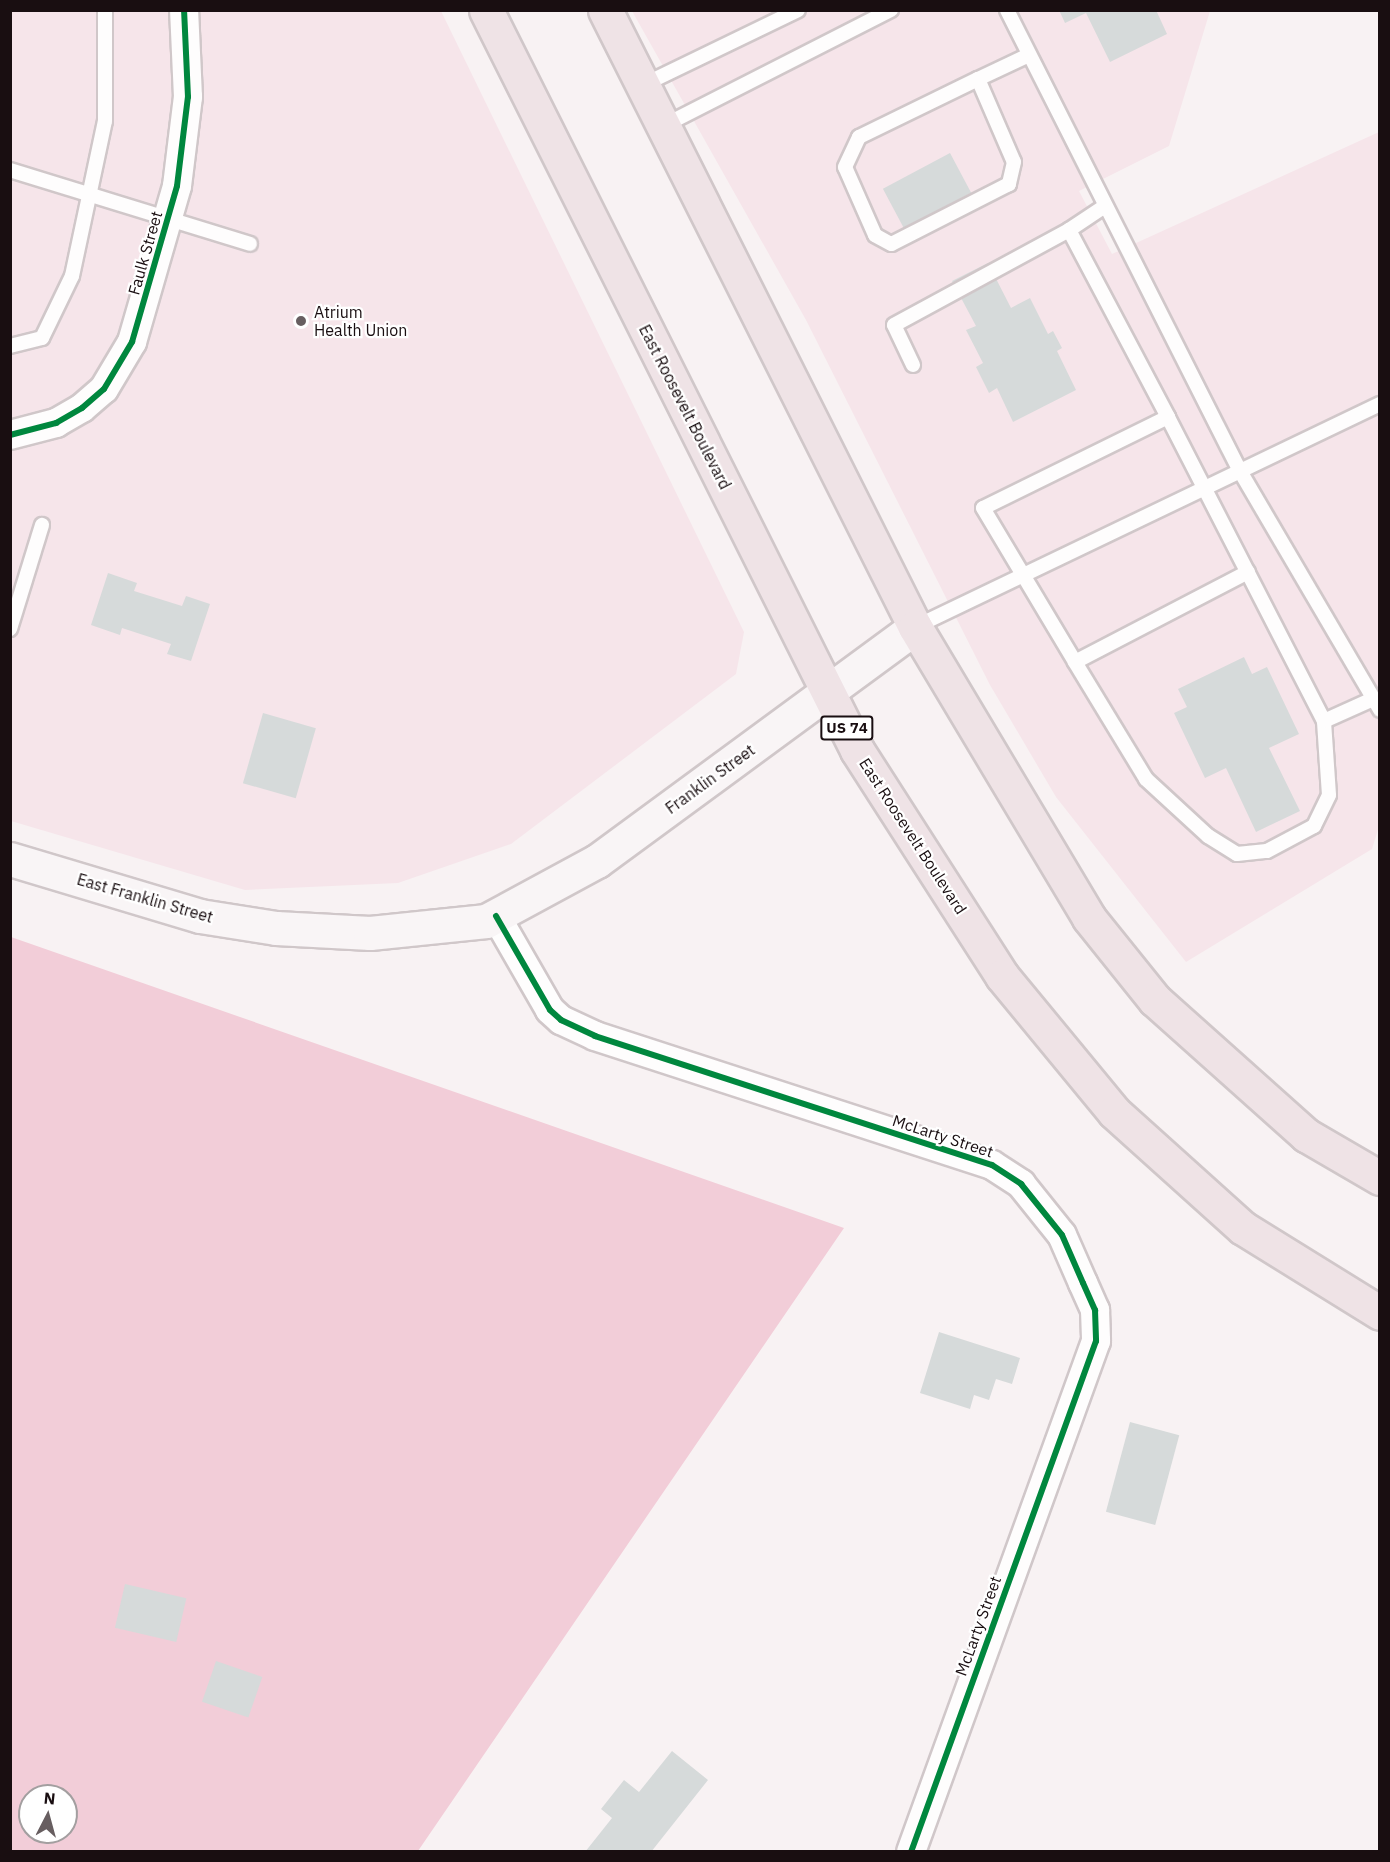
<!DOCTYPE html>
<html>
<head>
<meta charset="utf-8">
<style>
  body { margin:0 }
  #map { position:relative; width:1390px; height:1862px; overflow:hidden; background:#f8f2f3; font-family:"IBM Plex Sans",sans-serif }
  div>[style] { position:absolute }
  .built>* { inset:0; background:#f6e5ea }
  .forest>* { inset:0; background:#f2cdd8 }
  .building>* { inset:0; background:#d6dada; transform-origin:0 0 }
  .roads { filter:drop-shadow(2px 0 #d0c7c9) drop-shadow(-2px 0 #d0c7c9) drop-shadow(0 2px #d0c7c9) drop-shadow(0 -2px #d0c7c9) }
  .lane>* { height:14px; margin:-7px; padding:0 7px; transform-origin:7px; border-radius:7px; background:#fefdfd }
  .street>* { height:28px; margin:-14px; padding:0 14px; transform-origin:14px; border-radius:14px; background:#fefdfd }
  .secondary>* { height:33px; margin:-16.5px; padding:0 16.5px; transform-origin:16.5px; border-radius:16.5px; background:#f9f5f6 }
  .highway>* { height:33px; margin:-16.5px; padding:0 16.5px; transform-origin:16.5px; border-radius:16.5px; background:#efe3e6 }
  .cycleway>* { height:6px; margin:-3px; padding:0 3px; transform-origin:3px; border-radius:3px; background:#00873e }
  .dots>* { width:16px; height:16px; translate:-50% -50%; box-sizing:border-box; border:3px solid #fff; border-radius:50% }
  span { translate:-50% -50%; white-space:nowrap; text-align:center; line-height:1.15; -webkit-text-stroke:4.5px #fff; paint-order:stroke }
  .shield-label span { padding:2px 4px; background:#fff; border:2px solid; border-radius:4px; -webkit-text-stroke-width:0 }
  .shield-label { font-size:15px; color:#190e11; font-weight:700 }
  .street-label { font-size:16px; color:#190e11 }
  .poi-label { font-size:16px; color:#190e11 }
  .left { translate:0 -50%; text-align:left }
  .frame { position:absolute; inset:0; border:12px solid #190e11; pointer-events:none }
  .north { position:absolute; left:18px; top:1784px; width:60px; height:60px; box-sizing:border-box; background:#fff; border:2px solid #a39fa0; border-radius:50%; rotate:6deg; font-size:16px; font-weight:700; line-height:24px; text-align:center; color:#190e11 }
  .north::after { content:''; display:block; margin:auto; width:21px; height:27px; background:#675e60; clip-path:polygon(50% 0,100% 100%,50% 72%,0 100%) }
</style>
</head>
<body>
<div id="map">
  <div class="built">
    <i style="clip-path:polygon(10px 11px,441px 11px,744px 632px,736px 674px,511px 844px,398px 883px,245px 890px,11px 821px)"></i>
    <i style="clip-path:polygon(632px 11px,1210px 11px,1169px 146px,1079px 191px,1112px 254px,1379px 132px,1380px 823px,1372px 849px,1186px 962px,1056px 797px,990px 685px,806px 320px)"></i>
  </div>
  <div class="forest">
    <i style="clip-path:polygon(evenodd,11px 937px,844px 1228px,418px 1851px,11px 1852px,11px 937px,30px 1796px,66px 1796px,66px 1832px,30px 1832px,30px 1796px)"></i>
  </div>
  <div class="building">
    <i style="clip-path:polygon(1059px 10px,1156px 10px,1167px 34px,1110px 62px,1086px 13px,1065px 23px)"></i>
    <i style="left:950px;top:153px;width:45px;height:76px;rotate:62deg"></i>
    <i style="clip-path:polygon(988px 263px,1011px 308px,1030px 298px,1048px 334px,1053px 331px,1062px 348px,1057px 351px,1076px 390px,1013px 422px,997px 388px,989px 393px,976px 367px,983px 363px,966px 330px,976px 326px,952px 281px)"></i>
    <i style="clip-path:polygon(108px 573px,137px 583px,134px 591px,182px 606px,186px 596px,210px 604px,191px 661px,167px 654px,171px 644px,122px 628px,120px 635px,91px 625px)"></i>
    <i style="clip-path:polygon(1244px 657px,1252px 674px,1267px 667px,1299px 734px,1269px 748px,1300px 811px,1256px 832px,1226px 768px,1205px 778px,1174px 713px,1187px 707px,1178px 689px)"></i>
    <i style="left:263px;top:713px;width:55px;height:73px;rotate:16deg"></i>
    <i style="clip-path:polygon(939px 1332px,1020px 1358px,1012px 1384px,996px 1379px,989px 1400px,974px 1395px,970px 1409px,920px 1393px)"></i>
    <i style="left:1130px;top:1422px;width:51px;height:93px;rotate:15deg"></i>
    <i style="left:125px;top:1584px;width:63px;height:45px;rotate:13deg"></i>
    <i style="left:216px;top:1661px;width:49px;height:43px;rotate:19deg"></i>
    <i style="clip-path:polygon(672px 1751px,708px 1780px,651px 1852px,585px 1852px,612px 1818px,601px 1809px,624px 1780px,639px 1792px)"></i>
  </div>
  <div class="roads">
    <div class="lane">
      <i style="left:1007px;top:10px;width:517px;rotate:63.19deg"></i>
      <i style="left:1240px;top:471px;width:277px;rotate:59.6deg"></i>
      <i style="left:978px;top:79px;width:90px;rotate:66.6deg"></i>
      <i style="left:1014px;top:162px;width:23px;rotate:103deg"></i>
      <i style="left:1009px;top:184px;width:132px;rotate:153deg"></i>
      <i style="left:891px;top:244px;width:18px;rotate:-151deg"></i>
      <i style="left:875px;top:235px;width:74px;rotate:-113.8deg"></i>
      <i style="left:845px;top:167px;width:33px;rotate:-65deg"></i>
      <i style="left:859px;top:137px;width:132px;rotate:-26deg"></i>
      <i style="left:978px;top:79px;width:56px;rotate:-25.2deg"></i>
      <i style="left:643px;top:85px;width:172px;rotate:-25.8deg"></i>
      <i style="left:663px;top:126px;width:256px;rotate:-27deg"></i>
      <i style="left:10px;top:170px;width:251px;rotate:17.1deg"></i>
      <i style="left:1105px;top:206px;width:43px;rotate:146.3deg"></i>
      <i style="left:1069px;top:230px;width:212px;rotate:62.1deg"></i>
      <i style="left:1168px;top:417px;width:206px;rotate:153.8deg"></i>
      <i style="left:983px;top:508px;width:179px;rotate:59.1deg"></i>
      <i style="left:1075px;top:662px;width:195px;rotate:-27.5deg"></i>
      <i style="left:10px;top:346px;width:33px;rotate:-14deg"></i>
      <i style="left:42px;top:338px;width:69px;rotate:-64.2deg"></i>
      <i style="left:72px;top:276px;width:158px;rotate:-78deg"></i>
      <i style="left:105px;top:121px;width:111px;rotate:-90deg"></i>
      <i style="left:913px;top:365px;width:44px;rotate:-115.4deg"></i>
      <i style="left:894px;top:325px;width:199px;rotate:-28.5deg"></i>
      <i style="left:915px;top:627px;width:516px;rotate:-25.62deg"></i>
      <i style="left:10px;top:629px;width:109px;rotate:-72.9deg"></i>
      <i style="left:1075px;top:662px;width:137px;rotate:58.7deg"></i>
      <i style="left:1146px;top:779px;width:84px;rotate:42.6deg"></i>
      <i style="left:1208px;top:836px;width:34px;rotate:32deg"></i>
      <i style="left:1237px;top:854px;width:30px;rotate:-6deg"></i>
      <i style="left:1267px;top:851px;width:53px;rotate:-28deg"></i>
      <i style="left:1314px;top:826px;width:34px;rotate:-64deg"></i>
      <i style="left:1329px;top:795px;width:74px;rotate:-93.9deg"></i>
      <i style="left:1324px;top:721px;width:342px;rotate:-117.2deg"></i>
      <i style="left:1324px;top:721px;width:54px;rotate:-24.2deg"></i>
    </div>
    <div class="street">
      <i style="left:10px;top:435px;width:48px;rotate:-14.6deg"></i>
      <i style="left:56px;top:423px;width:30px;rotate:-30deg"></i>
      <i style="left:82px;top:408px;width:29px;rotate:-41deg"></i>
      <i style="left:104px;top:389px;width:55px;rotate:-59.2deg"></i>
      <i style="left:132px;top:342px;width:162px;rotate:-73.9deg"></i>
      <i style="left:177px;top:186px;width:90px;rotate:-83deg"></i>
      <i style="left:188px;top:97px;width:87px;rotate:-92.6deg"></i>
      <i style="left:496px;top:916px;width:108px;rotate:60.1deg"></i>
      <i style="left:550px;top:1010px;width:15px;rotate:42deg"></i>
      <i style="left:561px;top:1020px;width:38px;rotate:25deg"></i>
      <i style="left:595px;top:1036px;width:417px;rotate:18deg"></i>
      <i style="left:992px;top:1165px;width:35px;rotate:33deg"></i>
      <i style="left:1021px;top:1184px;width:65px;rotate:51.2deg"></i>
      <i style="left:1062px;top:1235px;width:52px;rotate:66.4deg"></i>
      <i style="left:1083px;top:1283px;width:30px;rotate:66deg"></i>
      <i style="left:1095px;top:1310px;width:31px;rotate:88deg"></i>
      <i style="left:1096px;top:1341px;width:543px;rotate:109.9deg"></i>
    </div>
    <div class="secondary">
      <i style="left:10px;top:859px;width:198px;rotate:16.7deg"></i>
      <i style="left:200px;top:916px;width:77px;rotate:9deg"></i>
      <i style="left:276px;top:928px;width:94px;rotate:3deg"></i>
      <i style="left:370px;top:933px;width:117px;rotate:-5.9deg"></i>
      <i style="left:486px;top:921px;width:126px;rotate:-28.4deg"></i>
      <i style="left:597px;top:861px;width:395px;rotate:-36.3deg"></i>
    </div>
    <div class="highway">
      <i style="left:486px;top:10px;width:828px;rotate:63.37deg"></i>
      <i style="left:857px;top:750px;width:269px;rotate:57.3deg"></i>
      <i style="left:1002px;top:976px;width:176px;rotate:50.5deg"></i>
      <i style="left:1114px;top:1112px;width:173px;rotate:42deg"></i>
      <i style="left:1243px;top:1228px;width:161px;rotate:31.8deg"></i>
      <i style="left:605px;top:10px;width:690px;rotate:63.32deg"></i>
      <i style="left:915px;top:627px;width:339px;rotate:59.1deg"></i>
      <i style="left:1089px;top:918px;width:105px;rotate:51.2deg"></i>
      <i style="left:1155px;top:1000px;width:203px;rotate:41.8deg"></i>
      <i style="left:1306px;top:1135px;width:86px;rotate:30.2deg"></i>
    </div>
  </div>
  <div class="cycleway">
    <i style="left:10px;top:435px;width:48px;rotate:-14.6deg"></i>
    <i style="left:56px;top:423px;width:30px;rotate:-30deg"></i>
    <i style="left:82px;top:408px;width:29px;rotate:-41deg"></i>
    <i style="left:104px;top:389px;width:55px;rotate:-59.2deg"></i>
    <i style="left:132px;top:342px;width:162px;rotate:-73.9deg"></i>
    <i style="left:177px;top:186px;width:90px;rotate:-83deg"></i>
    <i style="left:188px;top:97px;width:87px;rotate:-92.6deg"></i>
    <i style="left:496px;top:916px;width:108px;rotate:60.1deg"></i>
    <i style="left:550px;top:1010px;width:15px;rotate:42deg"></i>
    <i style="left:561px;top:1020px;width:38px;rotate:25deg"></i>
    <i style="left:595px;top:1036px;width:417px;rotate:18deg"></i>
    <i style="left:992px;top:1165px;width:35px;rotate:33deg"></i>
    <i style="left:1021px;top:1184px;width:65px;rotate:51.2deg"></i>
    <i style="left:1062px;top:1235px;width:52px;rotate:66.4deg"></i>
    <i style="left:1083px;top:1283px;width:30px;rotate:66deg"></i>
    <i style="left:1095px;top:1310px;width:31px;rotate:88deg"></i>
    <i style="left:1096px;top:1341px;width:543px;rotate:109.9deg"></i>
  </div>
  <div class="dots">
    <i style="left:301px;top:321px;background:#675e60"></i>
  </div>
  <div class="shield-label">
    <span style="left:847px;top:728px">US 74</span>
  </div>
  <div class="street-label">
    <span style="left:145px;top:253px;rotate:-74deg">Faulk Street</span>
    <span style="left:685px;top:407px;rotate:63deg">East Roosevelt Boulevard</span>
    <span style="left:710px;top:779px;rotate:-36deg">Franklin Street</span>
    <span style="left:913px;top:836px;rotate:57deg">East Roosevelt Boulevard</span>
    <span style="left:145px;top:898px;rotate:16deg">East Franklin Street</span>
    <span style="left:943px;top:1136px;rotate:18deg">McLarty Street</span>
    <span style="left:978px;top:1626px;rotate:-70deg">McLarty Street</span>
  </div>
  <div class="poi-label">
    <span class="left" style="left:314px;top:321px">Atrium<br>Health Union</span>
  </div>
  <div class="frame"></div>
  <div class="north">N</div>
</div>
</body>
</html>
